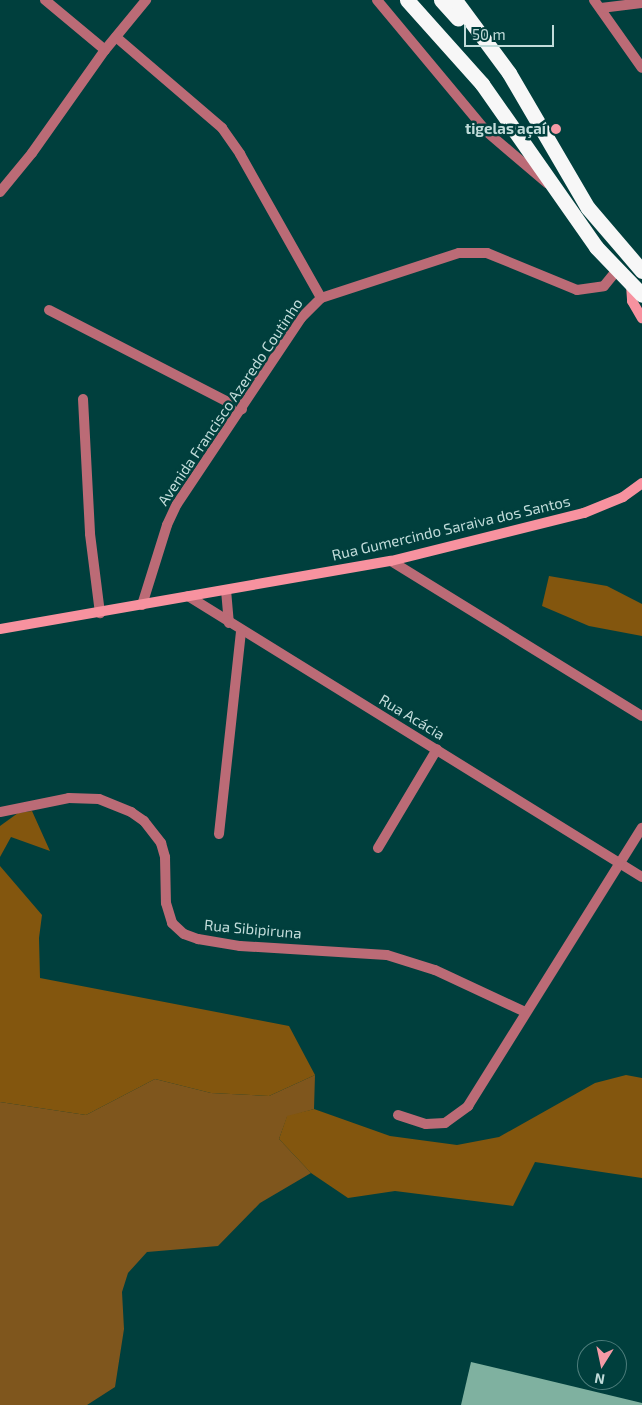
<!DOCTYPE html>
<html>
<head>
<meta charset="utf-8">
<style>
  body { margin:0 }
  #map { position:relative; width:642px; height:1405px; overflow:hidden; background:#003f3d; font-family:"Exo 2",sans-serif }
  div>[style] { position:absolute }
  .green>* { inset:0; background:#7f561d }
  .forest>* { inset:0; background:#83560e }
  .building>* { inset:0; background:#7fb1a0 }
  .street>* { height:10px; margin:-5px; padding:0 5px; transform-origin:5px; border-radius:5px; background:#bb6b76 }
  .secondary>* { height:10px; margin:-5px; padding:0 5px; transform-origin:5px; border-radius:5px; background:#f7929f }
  .highway>* { height:15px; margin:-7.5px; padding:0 7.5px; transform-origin:7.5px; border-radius:7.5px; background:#f7f7f7 }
  .dots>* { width:14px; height:14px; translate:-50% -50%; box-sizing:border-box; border:2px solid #003f3d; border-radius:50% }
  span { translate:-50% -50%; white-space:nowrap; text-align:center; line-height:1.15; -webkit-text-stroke:5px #003f3d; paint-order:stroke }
  .poi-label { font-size:15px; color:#c1dcda; font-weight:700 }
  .right { translate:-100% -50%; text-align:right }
  .street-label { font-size:15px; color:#c1dcda }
  .north { position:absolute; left:577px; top:1340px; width:50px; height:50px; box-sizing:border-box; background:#003f3d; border:1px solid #4d7e7c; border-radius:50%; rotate:190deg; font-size:14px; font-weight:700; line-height:20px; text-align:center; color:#c1dcda }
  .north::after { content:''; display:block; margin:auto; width:18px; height:22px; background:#f49aa5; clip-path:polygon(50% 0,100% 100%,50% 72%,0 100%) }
  .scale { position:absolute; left:464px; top:25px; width:90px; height:22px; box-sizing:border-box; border:2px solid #c1dcda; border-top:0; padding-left:6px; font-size:15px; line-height:18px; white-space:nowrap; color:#c1dcda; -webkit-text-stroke:4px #003f3d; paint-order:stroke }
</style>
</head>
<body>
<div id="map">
  <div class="green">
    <i style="clip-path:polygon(315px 1075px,314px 1109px,287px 1117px,279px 1139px,311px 1173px,260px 1203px,218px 1246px,147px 1252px,128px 1273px,122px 1292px,124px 1329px,115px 1387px,87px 1405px,0 1405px,0 1102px,86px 1115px,155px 1079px,211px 1093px,269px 1096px)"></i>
  </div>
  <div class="forest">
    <i style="clip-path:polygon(549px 576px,607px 586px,642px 604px,642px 636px,589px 626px,542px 606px)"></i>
    <i style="clip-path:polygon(32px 811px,50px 851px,11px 837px,0 857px,0 826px,18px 813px)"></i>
    <i style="clip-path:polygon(0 866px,42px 915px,39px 938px,40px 978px,289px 1026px,315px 1075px,269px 1096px,211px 1093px,155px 1079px,86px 1115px,0 1102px)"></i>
    <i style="clip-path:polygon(626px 1075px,642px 1078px,642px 1178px,535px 1162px,513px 1206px,395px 1191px,348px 1198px,311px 1173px,279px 1139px,287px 1116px,314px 1109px,390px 1136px,457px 1145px,499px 1137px,595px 1083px)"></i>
  </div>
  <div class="building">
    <i style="clip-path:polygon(471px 1362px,642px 1403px,642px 1405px,461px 1405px)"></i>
  </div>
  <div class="street">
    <i style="left:45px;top:0;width:78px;rotate:39.8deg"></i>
    <i style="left:377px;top:0;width:172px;rotate:50.2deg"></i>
    <i style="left:487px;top:132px;width:79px;rotate:40.4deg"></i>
    <i style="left:594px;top:0;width:83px;rotate:54.8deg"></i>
    <i style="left:601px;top:8px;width:41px;rotate:-7deg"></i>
    <i style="left:116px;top:37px;width:140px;rotate:40.6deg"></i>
    <i style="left:222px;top:128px;width:32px;rotate:55deg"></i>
    <i style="left:240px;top:154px;width:165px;rotate:60.6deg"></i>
    <i style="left:0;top:192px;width:50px;rotate:-50.6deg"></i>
    <i style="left:32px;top:153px;width:126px;rotate:-54.7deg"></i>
    <i style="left:105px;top:50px;width:65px;rotate:-50.6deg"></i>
    <i style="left:49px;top:310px;width:217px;rotate:27.2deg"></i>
    <i style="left:83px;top:399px;width:135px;rotate:87deg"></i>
    <i style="left:90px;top:534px;width:80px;rotate:82.8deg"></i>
    <i style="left:391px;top:561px;width:295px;rotate:31.7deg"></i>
    <i style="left:226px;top:590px;width:33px;rotate:85deg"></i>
    <i style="left:188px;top:596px;width:534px;rotate:31.76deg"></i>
    <i style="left:142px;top:605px;width:84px;rotate:-72.6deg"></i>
    <i style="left:167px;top:525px;width:23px;rotate:-65deg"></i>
    <i style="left:177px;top:504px;width:224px;rotate:-56.3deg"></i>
    <i style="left:301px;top:318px;width:28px;rotate:-45deg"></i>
    <i style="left:321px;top:298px;width:145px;rotate:-18.1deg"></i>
    <i style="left:459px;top:253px;width:28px"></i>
    <i style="left:487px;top:253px;width:97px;rotate:22.3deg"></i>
    <i style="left:577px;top:290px;width:27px;rotate:-8deg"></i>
    <i style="left:604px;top:286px;width:19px;rotate:-51deg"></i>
    <i style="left:0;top:812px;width:70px;rotate:-11.5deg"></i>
    <i style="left:69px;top:798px;width:30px;rotate:2deg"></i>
    <i style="left:99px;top:799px;width:35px;rotate:22deg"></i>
    <i style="left:131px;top:812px;width:16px;rotate:35deg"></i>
    <i style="left:144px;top:821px;width:28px;rotate:52deg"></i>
    <i style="left:161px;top:843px;width:15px;rotate:74deg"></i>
    <i style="left:165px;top:857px;width:46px;rotate:88.8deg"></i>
    <i style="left:166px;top:903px;width:21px;rotate:73deg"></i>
    <i style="left:172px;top:923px;width:16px;rotate:43deg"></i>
    <i style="left:184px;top:934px;width:15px;rotate:20deg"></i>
    <i style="left:198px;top:939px;width:43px;rotate:9.5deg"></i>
    <i style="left:240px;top:946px;width:147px;rotate:3.5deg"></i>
    <i style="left:387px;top:955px;width:50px;rotate:17.4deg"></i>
    <i style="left:435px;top:970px;width:99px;rotate:25deg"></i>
    <i style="left:219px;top:834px;width:203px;rotate:-83.8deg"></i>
    <i style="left:378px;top:848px;width:115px;rotate:-59.2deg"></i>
    <i style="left:398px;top:1115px;width:29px;rotate:18deg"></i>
    <i style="left:426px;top:1124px;width:19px;rotate:-3deg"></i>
    <i style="left:445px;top:1123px;width:29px;rotate:-36deg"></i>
    <i style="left:468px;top:1106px;width:328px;rotate:-58deg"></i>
  </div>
  <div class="secondary">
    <i style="left:631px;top:285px;width:16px;rotate:86deg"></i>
    <i style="left:632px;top:301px;width:20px;rotate:60deg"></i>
    <i style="left:0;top:629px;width:397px;rotate:-9.9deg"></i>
    <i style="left:391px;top:561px;width:199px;rotate:-14deg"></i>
    <i style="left:584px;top:513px;width:42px;rotate:-22.3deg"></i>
    <i style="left:623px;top:497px;width:24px;rotate:-36deg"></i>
  </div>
  <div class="highway">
    <i style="left:407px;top:0;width:113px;rotate:48.2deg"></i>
    <i style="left:482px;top:84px;width:199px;rotate:55deg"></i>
    <i style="left:596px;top:247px;width:66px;rotate:46.2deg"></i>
    <i style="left:441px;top:0;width:25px;rotate:48deg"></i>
    <i style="left:455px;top:0;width:91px;rotate:53.5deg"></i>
    <i style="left:509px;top:73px;width:156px;rotate:59.7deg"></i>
    <i style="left:588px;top:208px;width:83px;rotate:49.4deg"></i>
  </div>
  <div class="dots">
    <i style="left:556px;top:129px;background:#f49aa5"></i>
  </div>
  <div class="poi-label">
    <span class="right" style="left:546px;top:129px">tigelas açaí</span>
  </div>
  <div class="street-label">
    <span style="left:230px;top:402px;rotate:-56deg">Avenida Francisco Azeredo Coutinho</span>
    <span style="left:451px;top:528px;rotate:-13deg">Rua Gumercindo Saraiva dos Santos</span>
    <span style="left:412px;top:717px;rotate:31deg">Rua Acácia</span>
    <span style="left:253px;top:929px;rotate:5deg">Rua Sibipiruna</span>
  </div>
  <div class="north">N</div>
  <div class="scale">50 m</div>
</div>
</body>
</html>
